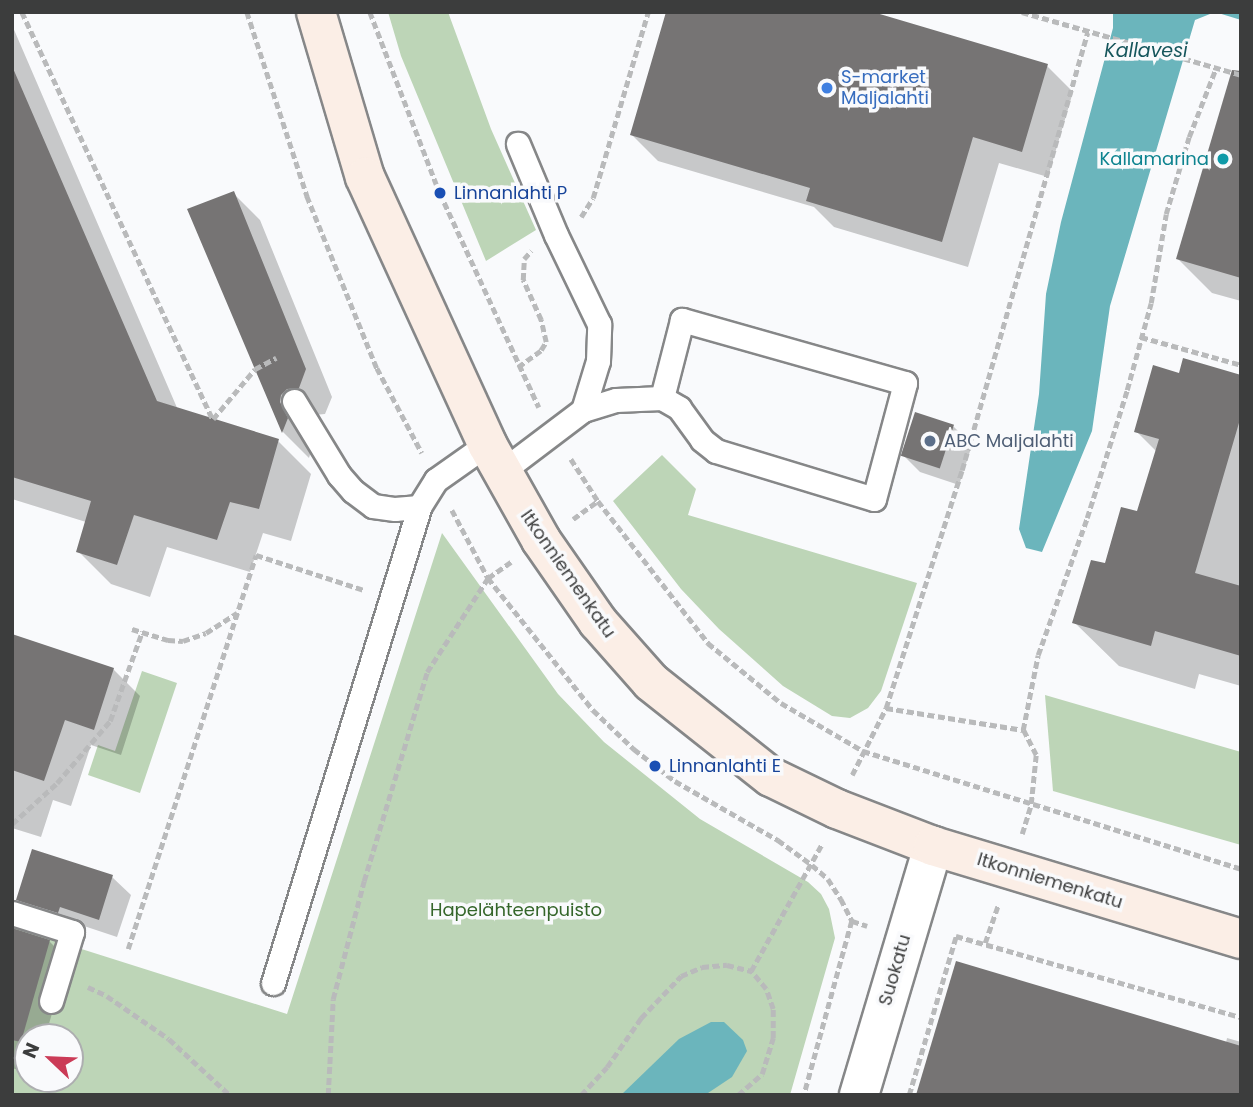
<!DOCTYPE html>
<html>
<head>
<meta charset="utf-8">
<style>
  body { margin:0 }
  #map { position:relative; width:1253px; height:1107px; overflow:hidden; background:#f9fafc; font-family:Poppins,sans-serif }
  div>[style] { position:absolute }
  .green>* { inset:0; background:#bdd5b7 }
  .water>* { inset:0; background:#6bb5bc }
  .shadow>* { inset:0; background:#0003 }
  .building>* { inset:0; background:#767474; transform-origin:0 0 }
  .path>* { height:4.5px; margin-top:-2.25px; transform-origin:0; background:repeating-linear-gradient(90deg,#b9babb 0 7px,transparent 0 10.5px) }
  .roads { filter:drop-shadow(2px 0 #868788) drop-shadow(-2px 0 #868788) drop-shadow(0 2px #868788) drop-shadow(0 -2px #868788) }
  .service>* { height:23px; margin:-11.5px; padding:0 11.5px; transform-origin:11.5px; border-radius:11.5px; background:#fff }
  .tertiary>* { height:38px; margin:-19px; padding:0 19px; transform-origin:19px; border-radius:19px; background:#fff }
  .secondary>* { height:38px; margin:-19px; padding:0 19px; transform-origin:19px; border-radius:19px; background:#fbeee6 }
  .dots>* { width:19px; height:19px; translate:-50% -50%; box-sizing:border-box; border:4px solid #f9fafc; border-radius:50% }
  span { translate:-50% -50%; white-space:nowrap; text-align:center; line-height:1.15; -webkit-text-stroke:7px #f9fafc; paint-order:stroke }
  .shop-label { font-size:18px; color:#366cbe }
  .left { translate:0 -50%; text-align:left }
  .culture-label { font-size:18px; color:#0d838f }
  .right { translate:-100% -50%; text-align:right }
  .transit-label { font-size:18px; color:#164399 }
  .service-label { font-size:18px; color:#4e5e75 }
  .street-label { font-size:18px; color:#3c3d3d }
  .park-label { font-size:18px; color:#35662a }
  .water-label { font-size:19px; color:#16565c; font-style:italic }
  .frame { position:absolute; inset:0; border:14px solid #3c3d3d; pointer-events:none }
  .north { position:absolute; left:14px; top:1023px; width:70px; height:70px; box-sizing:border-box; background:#f9fafc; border:2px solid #adaeb0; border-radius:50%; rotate:293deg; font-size:19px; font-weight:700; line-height:28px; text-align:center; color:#3c3d3d }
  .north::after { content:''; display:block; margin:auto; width:24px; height:32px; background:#cb3b57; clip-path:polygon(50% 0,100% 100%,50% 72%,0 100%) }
</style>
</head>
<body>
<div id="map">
  <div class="green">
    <i style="clip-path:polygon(388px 12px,448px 12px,491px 129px,536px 230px,486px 261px,401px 56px)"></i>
    <i style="clip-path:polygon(662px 455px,696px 489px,688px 515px,917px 583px,881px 691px,868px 708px,850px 718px,832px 716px,783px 686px,719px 629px,681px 589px,613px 501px)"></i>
    <i style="clip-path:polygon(evenodd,442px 533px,558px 694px,604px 742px,700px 819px,808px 882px,821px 894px,829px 909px,835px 938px,790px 1095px,12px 1095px,12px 927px,287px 1014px,442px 533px,28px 1037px,70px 1037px,70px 1079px,28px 1079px,28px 1037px)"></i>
    <i style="clip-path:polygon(142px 671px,177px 683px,140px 793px,88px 775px,98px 745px,115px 751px)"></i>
    <i style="clip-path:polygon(1045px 695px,1241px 752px,1241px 845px,1053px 791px)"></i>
  </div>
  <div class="water">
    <i style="clip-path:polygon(1113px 12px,1241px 12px,1241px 20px,1215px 12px,1195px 20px,1110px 306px,1092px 431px,1042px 552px,1026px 548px,1019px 529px,1039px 394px,1046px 294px,1061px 222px,1113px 28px)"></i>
    <i style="clip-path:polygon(711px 1022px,724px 1022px,743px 1040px,747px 1051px,732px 1077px,705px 1095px,621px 1095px,679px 1039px)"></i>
  </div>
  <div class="shadow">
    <i style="clip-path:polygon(12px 25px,178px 410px,278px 441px,311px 474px,291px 541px,263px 533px,250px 572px,167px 547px,150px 597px,111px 584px,78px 551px,86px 522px,12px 499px)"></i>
    <i style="clip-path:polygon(1047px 66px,1073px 92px,1048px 177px,999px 163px,968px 267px,834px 227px,814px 207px,658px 161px,632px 135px)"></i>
    <i style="clip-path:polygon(1241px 109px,1241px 301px,1212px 293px,1178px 259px)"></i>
    <i style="clip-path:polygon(233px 193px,260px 220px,332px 397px,325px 414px,314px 415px,313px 445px,309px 458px,283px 432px,189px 210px)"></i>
    <i style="clip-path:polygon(1180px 375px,1241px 377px,1241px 686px,1199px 674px,1195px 689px,1119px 666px,1074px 622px,1139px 513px,1157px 452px,1136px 431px)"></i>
    <i style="clip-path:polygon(916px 414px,954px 427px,972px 445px,959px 485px,920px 472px,902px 454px)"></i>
    <i style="clip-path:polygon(12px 636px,113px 669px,140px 696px,121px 755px,91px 745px,71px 806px,53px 800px,41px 837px,12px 828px)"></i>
    <i style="clip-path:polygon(112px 877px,131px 895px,117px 937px,78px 924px,37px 917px,18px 899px)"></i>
    <i style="clip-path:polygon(12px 930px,49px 941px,68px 960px,45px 1037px,28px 1037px,28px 1073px,12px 1068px)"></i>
    <i style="clip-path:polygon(1227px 1038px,1241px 1042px,1241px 1095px,1226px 1043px)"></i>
  </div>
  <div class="building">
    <i style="clip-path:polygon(666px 12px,873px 12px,1048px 64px,1022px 152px,973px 137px,942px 242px,806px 201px,810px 188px,630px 135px)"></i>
    <i style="clip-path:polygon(12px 66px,157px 401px,279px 439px,259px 509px,230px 502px,217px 540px,134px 515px,117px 565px,76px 552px,91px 501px,12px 477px)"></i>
    <i style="clip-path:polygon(1232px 70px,1241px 71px,1241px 278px,1176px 259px)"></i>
    <i style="clip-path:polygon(234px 191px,306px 369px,299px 388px,287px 389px,281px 395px,280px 402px,288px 418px,282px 433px,187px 209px)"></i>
    <i style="clip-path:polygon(1183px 358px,1241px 375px,1241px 416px,1195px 573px,1241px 586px,1241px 656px,1155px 631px,1151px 646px,1072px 623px,1091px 560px,1105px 563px,1121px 507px,1137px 511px,1159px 439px,1134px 432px,1153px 365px,1179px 373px)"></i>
    <i style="left:915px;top:412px;width:41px;height:46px;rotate:18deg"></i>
    <i style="clip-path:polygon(12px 634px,114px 668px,94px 730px,65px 720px,44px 781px,12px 770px)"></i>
    <i style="clip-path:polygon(32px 849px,113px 875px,99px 920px,60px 907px,58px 913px,16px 900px)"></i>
    <i style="clip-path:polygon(12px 928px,50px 940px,21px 1042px,12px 1040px)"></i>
    <i style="clip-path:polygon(956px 961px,1241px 1046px,1241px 1095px,916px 1095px)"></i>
  </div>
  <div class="path">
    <i style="left:22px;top:12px;width:450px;rotate:64.9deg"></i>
    <i style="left:213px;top:419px;width:65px;rotate:-50deg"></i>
    <i style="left:255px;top:369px;width:24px;rotate:-28deg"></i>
    <i style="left:247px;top:12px;width:194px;rotate:71.9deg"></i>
    <i style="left:307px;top:196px;width:186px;rotate:67.9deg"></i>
    <i style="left:377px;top:368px;width:96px;rotate:62.1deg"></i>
    <i style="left:370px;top:12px;width:194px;rotate:68.9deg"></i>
    <i style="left:440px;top:193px;width:236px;rotate:65.2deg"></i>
    <i style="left:1022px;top:12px;width:228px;rotate:16deg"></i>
    <i style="left:581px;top:217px;width:22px;rotate:-58deg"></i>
    <i style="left:593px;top:198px;width:194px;rotate:-73.5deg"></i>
    <i style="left:1141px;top:337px;width:104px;rotate:15.6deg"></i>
    <i style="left:518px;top:367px;width:29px;rotate:-36deg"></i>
    <i style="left:541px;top:350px;width:9px;rotate:-58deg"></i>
    <i style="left:546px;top:342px;width:23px;rotate:-103deg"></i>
    <i style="left:541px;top:320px;width:44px;rotate:-114.2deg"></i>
    <i style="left:523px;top:280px;width:21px;rotate:-87deg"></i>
    <i style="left:524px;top:259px;width:11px;rotate:-49deg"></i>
    <i style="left:571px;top:459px;width:50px;rotate:57.3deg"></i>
    <i style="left:598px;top:501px;width:180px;rotate:52.2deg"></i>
    <i style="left:708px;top:643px;width:94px;rotate:39.4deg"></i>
    <i style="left:781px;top:703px;width:95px;rotate:30.3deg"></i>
    <i style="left:863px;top:751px;width:396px;rotate:17.3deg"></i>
    <i style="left:452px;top:510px;width:77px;rotate:62.1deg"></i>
    <i style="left:488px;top:578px;width:169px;rotate:51.5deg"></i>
    <i style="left:593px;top:710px;width:57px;rotate:43.6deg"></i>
    <i style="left:634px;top:749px;width:52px;rotate:38deg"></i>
    <i style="left:675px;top:781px;width:119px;rotate:29.8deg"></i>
    <i style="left:778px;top:840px;width:42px;rotate:36.3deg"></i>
    <i style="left:812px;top:865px;width:21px;rotate:41deg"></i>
    <i style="left:828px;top:879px;width:24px;rotate:57deg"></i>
    <i style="left:841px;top:899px;width:25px;rotate:63deg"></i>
    <i style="left:852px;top:921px;width:180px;rotate:105.4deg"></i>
    <i style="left:573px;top:519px;width:31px;rotate:-36deg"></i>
    <i style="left:132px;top:629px;width:38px;rotate:17deg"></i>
    <i style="left:168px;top:640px;width:15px;rotate:4deg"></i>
    <i style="left:183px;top:641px;width:24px;rotate:-19deg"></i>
    <i style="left:206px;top:633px;width:37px;rotate:-33deg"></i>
    <i style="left:886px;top:708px;width:139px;rotate:9.1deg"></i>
    <i style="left:852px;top:775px;width:75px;rotate:-63.1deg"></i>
    <i style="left:886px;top:708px;width:250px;rotate:-72.3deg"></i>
    <i style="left:962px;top:470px;width:455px;rotate:-74deg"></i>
    <i style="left:12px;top:824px;width:61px;rotate:-42.3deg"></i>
    <i style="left:57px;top:783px;width:82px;rotate:-49.5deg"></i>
    <i style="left:110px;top:721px;width:95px;rotate:-70.2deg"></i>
    <i style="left:1022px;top:834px;width:31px;rotate:-73deg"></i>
    <i style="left:1031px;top:804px;width:49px;rotate:-84.2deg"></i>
    <i style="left:1036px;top:755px;width:28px;rotate:-117deg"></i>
    <i style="left:1023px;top:730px;width:76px;rotate:-78.7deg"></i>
    <i style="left:1038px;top:655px;width:145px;rotate:-70.3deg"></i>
    <i style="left:1087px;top:518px;width:134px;rotate:-72.6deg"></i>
    <i style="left:1127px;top:390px;width:90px;rotate:-74.6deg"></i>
    <i style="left:1151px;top:303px;width:90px;rotate:-80.4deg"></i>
    <i style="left:1166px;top:214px;width:80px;rotate:-73.4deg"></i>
    <i style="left:1189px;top:137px;width:74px;rotate:-68.6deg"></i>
    <i style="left:852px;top:921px;width:16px;rotate:18deg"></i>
    <i style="left:985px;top:943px;width:39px;rotate:-71deg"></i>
    <i style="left:128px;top:949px;width:414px;rotate:-72deg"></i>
    <i style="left:256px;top:555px;width:114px;rotate:18deg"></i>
    <i style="left:88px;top:987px;width:21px;rotate:25deg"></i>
    <i style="left:107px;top:996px;width:75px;rotate:34.7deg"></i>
    <i style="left:169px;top:1039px;width:83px;rotate:42.6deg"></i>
    <i style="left:328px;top:1095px;width:96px;rotate:-87deg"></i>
    <i style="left:333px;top:999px;width:122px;rotate:-75.3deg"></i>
    <i style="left:364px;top:881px;width:218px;rotate:-73.2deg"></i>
    <i style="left:427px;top:672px;width:112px;rotate:-57deg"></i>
    <i style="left:488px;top:578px;width:28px;rotate:-35deg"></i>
    <i style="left:581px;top:1095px;width:38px;rotate:-47deg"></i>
    <i style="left:607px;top:1067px;width:60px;rotate:-55.2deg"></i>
    <i style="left:641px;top:1018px;width:58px;rotate:-46.4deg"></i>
    <i style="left:681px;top:976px;width:23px;rotate:-23deg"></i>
    <i style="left:702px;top:967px;width:25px;rotate:-5deg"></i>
    <i style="left:727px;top:965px;width:25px;rotate:14deg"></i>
    <i style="left:751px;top:971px;width:145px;rotate:-60.8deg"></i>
    <i style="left:738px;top:1095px;width:32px;rotate:-41deg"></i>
    <i style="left:762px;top:1074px;width:38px;rotate:-73deg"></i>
    <i style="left:773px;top:1038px;width:29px;rotate:-90deg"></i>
    <i style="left:773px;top:1009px;width:21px;rotate:-109deg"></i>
    <i style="left:766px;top:989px;width:23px;rotate:-130deg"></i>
    <i style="left:909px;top:1095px;width:166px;rotate:-73.5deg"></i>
    <i style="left:956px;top:936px;width:296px;rotate:15.9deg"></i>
  </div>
  <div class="roads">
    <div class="service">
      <i style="left:294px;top:401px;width:87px;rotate:58.7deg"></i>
      <i style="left:339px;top:475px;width:21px;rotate:49deg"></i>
      <i style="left:353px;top:491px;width:25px;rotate:37deg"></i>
      <i style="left:373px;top:506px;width:22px;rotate:8deg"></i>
      <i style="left:395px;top:509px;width:24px;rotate:-5deg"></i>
      <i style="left:419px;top:507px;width:32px;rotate:-58deg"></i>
      <i style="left:436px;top:480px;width:62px;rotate:-35.2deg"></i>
      <i style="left:583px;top:410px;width:34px;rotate:-17deg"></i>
      <i style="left:616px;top:400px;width:46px;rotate:-2.5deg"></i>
      <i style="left:662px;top:398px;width:20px;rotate:30deg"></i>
      <i style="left:679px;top:408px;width:39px;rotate:54deg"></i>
      <i style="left:702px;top:440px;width:18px;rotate:38deg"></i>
      <i style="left:716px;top:451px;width:165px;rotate:16.9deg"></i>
      <i style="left:874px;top:499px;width:120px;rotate:-75deg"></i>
      <i style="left:905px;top:383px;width:232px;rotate:-164.2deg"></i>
      <i style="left:682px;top:320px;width:81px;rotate:104.4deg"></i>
      <i style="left:501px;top:472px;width:103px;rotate:-37.1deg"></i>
      <i style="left:583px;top:410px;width:51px;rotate:-73deg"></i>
      <i style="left:598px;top:361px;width:37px;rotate:-88deg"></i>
      <i style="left:599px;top:324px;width:99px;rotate:-115.8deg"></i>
      <i style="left:556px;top:235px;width:99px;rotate:-112.7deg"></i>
      <i style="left:12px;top:913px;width:63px;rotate:17.6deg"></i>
      <i style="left:72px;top:932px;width:72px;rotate:106.9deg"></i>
      <i style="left:273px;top:983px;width:498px;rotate:-72.9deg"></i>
    </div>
    <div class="tertiary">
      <i style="left:859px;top:1095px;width:260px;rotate:-73.4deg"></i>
    </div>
    <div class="secondary">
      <i style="left:316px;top:12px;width:172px;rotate:73.5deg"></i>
      <i style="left:365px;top:177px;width:294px;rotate:65.4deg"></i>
      <i style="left:487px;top:444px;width:110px;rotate:60.6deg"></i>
      <i style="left:541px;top:540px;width:100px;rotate:55.2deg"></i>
      <i style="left:598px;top:622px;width:80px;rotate:48.5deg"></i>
      <i style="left:651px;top:682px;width:153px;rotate:38.4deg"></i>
      <i style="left:771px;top:777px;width:73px;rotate:25.9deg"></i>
      <i style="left:837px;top:809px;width:103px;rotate:21.1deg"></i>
      <i style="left:933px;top:846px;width:322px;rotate:16.8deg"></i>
    </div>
  </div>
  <div class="dots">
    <i style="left:827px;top:88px;background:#3f7fe0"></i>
    <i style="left:1223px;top:159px;background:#0f9aa8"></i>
    <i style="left:440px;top:193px;background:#1a4fb4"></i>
    <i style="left:930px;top:441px;background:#5c6f8a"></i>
    <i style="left:655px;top:766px;background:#1a4fb4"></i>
  </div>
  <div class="shop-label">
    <span class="left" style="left:841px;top:88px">S-market<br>Maljalahti</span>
  </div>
  <div class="culture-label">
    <span class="right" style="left:1209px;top:159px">Kallamarina</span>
  </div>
  <div class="transit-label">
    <span class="left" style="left:454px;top:193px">Linnanlahti P</span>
    <span class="left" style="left:669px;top:766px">Linnanlahti E</span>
  </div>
  <div class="service-label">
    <span class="left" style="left:944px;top:441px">ABC Maljalahti</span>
  </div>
  <div class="street-label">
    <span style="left:568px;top:574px;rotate:55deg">Itkonniemenkatu</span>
    <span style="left:1050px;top:881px;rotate:17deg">Itkonniemenkatu</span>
    <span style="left:895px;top:970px;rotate:-74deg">Suokatu</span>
  </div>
  <div class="park-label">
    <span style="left:516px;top:910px">Hapelähteenpuisto</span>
  </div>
  <div class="water-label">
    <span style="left:1146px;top:51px">Kallavesi</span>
  </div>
  <div class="frame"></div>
  <div class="north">N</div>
</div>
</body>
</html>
